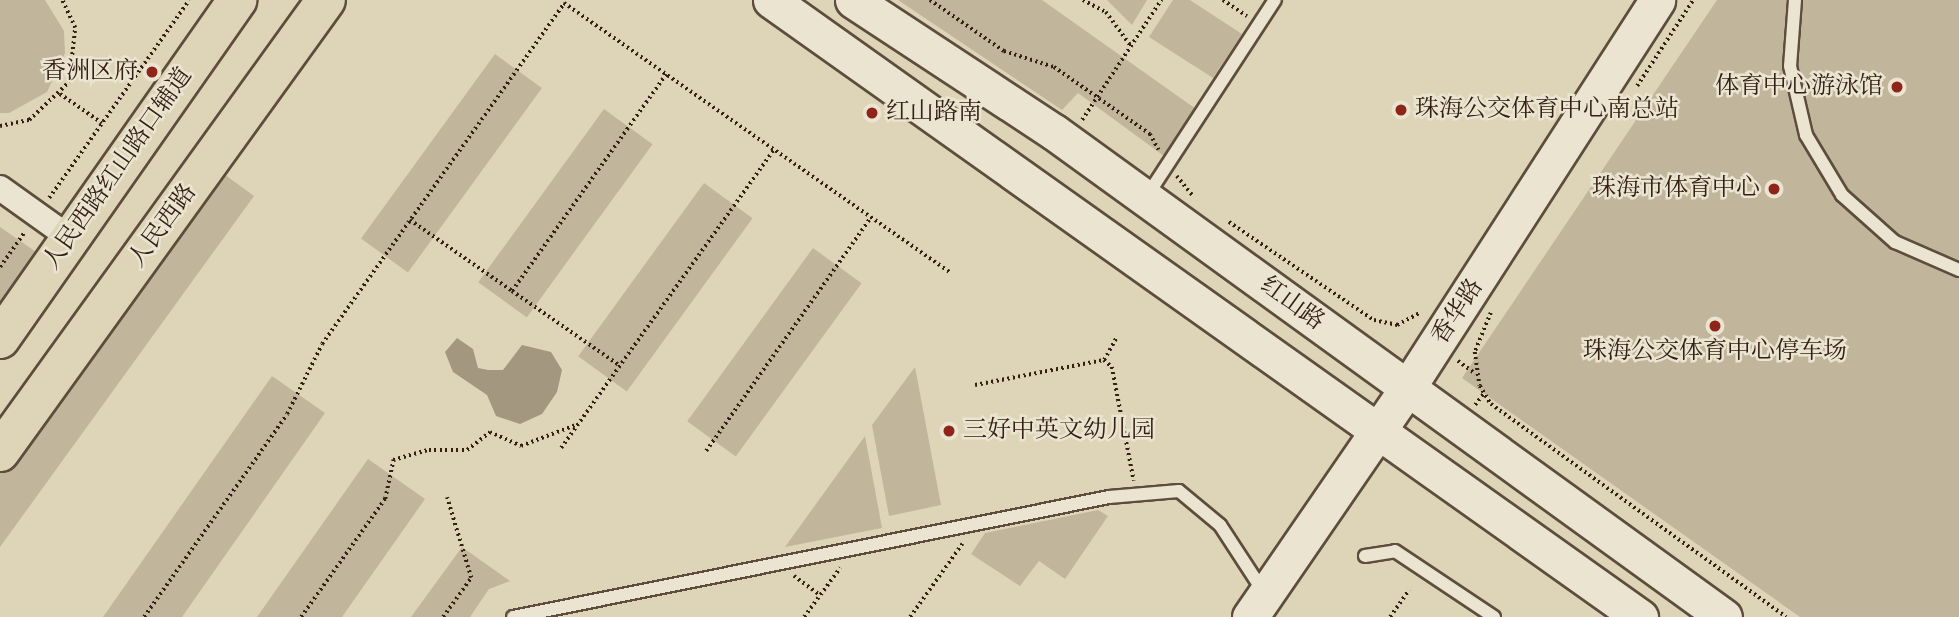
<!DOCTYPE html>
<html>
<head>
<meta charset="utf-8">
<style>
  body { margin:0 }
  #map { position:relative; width:1959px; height:617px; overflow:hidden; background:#ded5b8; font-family:"IM FELL DW Pica","Noto Serif SC",serif }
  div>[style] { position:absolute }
  .green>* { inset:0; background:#c1b69c; transform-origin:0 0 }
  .water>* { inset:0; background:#a49780 }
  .path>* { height:3.5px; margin-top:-1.75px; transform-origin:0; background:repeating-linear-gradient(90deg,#332012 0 2px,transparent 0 5.5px) }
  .roads { filter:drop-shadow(2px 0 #5e4d3c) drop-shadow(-2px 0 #5e4d3c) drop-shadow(0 2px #5e4d3c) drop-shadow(0 -2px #5e4d3c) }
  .lane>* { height:12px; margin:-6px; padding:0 6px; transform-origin:6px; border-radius:6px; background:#eae4d1 }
  .street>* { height:24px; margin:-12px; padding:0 12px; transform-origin:12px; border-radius:12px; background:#eae4d1 }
  .secondary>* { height:35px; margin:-17.5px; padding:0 17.5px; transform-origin:17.5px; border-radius:17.5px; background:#eae4d1 }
  .primary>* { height:38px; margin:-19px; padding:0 19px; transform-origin:19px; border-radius:19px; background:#ded5b8 }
  .dots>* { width:19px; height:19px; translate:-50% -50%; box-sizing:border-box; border:4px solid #eae4d1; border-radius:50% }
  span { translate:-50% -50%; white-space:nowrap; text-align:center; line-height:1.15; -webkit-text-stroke:5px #eae4d1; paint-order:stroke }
  .poi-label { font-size:24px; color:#332012 }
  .right { translate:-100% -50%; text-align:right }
  .left { translate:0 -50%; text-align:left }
  .street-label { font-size:24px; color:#332012 }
</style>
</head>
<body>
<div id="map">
  <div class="green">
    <i style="clip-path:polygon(0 0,45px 0,64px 31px,65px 53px,47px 92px,9px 113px,0 113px)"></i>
    <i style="clip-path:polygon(898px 0,1042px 0,1196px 109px,1164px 156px,1078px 93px,1062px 110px)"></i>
    <i style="clip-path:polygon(1107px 0,1147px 0,1132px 25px)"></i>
    <i style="clip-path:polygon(1173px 0,1190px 0,1242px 34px,1213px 78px,1149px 37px)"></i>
    <i style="clip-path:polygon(1717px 0,1959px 0,1959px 617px,1800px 617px,1462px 378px)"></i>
    <i style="left:495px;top:54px;width:58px;height:228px;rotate:36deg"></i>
    <i style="left:604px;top:109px;width:60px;height:214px;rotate:36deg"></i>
    <i style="clip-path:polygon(213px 166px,254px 196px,0 547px,0 465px)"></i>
    <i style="left:704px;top:183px;width:60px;height:214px;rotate:36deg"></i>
    <i style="clip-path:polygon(0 227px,49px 261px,0 331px)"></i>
    <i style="left:813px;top:248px;width:60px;height:214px;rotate:36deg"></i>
    <i style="clip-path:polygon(915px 367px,941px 505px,889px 516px,872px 425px)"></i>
    <i style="clip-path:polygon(272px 376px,325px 413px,182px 617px,103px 617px)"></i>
    <i style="clip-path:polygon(865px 436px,882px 528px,785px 547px)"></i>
    <i style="clip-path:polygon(368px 459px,425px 499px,342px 617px,257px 617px)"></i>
    <i style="clip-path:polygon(1098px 510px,1108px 516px,1065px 579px,1039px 561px,1020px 586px,971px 554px,985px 533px)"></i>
    <i style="clip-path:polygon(462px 547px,510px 581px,489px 589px,470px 617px,411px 617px)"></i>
  </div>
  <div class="water">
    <i style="clip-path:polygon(457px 338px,473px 349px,478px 368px,488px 370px,503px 370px,522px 345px,551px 352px,562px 370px,557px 392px,542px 414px,520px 424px,496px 416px,487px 395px,453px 372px,445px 352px)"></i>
  </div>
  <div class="path">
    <i style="left:930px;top:0;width:90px;rotate:34.6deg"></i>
    <i style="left:1004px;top:51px;width:52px;rotate:17.7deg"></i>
    <i style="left:1054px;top:67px;width:117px;rotate:34.9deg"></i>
    <i style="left:1150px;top:134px;width:18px;rotate:61deg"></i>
    <i style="left:1083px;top:0;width:26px;rotate:28deg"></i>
    <i style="left:1106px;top:12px;width:42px;rotate:53.7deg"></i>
    <i style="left:1223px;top:0;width:29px;rotate:34deg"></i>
    <i style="left:1637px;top:86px;width:103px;rotate:-56.9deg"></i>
    <i style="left:60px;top:94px;width:51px;rotate:34.6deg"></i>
    <i style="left:1082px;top:120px;width:144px;rotate:-56.6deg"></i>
    <i style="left:0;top:126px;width:30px;rotate:-12deg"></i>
    <i style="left:29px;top:120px;width:55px;rotate:-43.5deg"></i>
    <i style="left:69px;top:82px;width:54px;rotate:-83.7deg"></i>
    <i style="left:75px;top:28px;width:31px;rotate:-115deg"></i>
    <i style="left:1177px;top:176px;width:27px;rotate:51deg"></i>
    <i style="left:49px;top:198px;width:242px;rotate:-54.7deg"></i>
    <i style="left:410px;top:220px;width:124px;rotate:34.8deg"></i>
    <i style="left:512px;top:291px;width:266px;rotate:-54.6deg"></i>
    <i style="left:1229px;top:222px;width:175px;rotate:34.1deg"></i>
    <i style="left:1374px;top:320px;width:24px;rotate:12deg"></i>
    <i style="left:1397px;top:325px;width:27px;rotate:-28deg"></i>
    <i style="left:0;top:267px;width:42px;rotate:-54.8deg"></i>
    <i style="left:512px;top:291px;width:130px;rotate:34.7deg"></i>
    <i style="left:1491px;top:313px;width:42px;rotate:112.3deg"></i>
    <i style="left:1475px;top:352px;width:34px;rotate:82deg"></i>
    <i style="left:1480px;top:386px;width:21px;rotate:59deg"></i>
    <i style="left:1491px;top:404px;width:364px;rotate:35.8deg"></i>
    <i style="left:1104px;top:360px;width:11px;rotate:41deg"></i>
    <i style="left:1112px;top:367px;width:116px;rotate:79.1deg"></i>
    <i style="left:1458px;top:361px;width:22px;rotate:36deg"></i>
    <i style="left:975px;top:385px;width:131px;rotate:-11deg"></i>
    <i style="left:1104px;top:360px;width:25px;rotate:-61deg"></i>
    <i style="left:1475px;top:405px;width:15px;rotate:-53deg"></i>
    <i style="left:561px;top:448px;width:367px;rotate:-54.5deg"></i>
    <i style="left:706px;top:451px;width:286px;rotate:-54.8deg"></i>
    <i style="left:794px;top:576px;width:32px;rotate:36deg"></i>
    <i style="left:144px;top:617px;width:248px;rotate:-54.8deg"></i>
    <i style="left:287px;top:414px;width:78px;rotate:-63.4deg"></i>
    <i style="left:322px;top:344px;width:418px;rotate:-54.6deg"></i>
    <i style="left:564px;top:3px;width:470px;rotate:34.9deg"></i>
    <i style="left:301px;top:617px;width:145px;rotate:-54.6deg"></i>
    <i style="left:385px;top:499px;width:40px;rotate:-78deg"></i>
    <i style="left:393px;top:460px;width:37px;rotate:-16deg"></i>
    <i style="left:429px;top:450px;width:38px"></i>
    <i style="left:467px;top:450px;width:29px;rotate:-38deg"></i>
    <i style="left:490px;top:432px;width:34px;rotate:24deg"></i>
    <i style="left:521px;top:446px;width:61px;rotate:-21.1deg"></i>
    <i style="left:443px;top:617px;width:48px;rotate:-54.3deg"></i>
    <i style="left:471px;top:578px;width:84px;rotate:-106.7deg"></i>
    <i style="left:804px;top:617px;width:61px;rotate:-53.7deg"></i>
    <i style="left:910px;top:617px;width:90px;rotate:-54.5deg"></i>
    <i style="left:1390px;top:617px;width:33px;rotate:-55deg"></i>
  </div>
  <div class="roads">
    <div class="lane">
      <i style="left:1795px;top:0;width:66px;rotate:94.3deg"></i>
      <i style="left:1790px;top:66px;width:71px;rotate:76.9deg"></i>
      <i style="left:1806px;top:135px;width:70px;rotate:59deg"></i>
      <i style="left:1842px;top:195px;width:71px;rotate:41.6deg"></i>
      <i style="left:1895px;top:242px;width:70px;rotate:23.6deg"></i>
      <i style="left:1147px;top:196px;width:234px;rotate:-56.9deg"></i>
      <i style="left:1365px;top:556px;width:30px;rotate:-9deg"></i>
      <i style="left:1395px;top:551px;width:119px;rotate:33.7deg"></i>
      <i style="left:513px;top:617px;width:608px;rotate:-11.38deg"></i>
      <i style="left:1109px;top:497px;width:70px;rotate:-4.9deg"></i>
      <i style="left:1179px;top:491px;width:53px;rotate:39.7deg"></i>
      <i style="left:1220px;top:525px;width:79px;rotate:56.9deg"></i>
    </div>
    <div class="street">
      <i style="left:0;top:188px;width:86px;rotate:35.5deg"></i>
    </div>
    <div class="secondary">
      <i style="left:771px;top:0;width:1066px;rotate:35.38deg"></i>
      <i style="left:853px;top:0;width:240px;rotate:33.3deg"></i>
      <i style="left:1054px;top:132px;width:827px;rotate:35.9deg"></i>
      <i style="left:1250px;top:617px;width:279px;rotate:-55.5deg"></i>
      <i style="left:1408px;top:387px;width:460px;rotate:-57.2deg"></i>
    </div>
    <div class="primary">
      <i style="left:0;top:339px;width:414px;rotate:-55deg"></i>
      <i style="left:0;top:452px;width:557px;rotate:-54.2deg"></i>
    </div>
  </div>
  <div class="dots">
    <i style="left:152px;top:72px;background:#8f2418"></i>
    <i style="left:1897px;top:87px;background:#8f2418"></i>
    <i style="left:1401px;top:110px;background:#8f2418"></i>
    <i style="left:872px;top:113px;background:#8f2418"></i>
    <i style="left:1774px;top:189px;background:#8f2418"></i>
    <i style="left:1715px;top:326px;background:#8f2418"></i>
    <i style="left:949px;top:431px;background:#8f2418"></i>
  </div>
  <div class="poi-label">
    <span class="right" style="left:138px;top:72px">香洲区府</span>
    <span class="right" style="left:1883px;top:87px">体育中心游泳馆</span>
    <span class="left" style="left:1415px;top:110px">珠海公交体育中心南总站</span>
    <span class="left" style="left:886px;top:113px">红山路南</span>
    <span class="right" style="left:1760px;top:189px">珠海市体育中心</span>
    <span style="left:1715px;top:352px">珠海公交体育中心停车场</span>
    <span class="left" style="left:963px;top:431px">三好中英文幼儿园</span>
  </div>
  <div class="street-label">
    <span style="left:118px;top:169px;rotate:-55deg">人民西路红山路口辅道</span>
    <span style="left:163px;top:226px;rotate:-54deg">人民西路</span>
    <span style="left:1292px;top:304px;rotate:36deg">红山路</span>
    <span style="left:1458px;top:312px;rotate:-57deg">香华路</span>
  </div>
</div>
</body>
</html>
